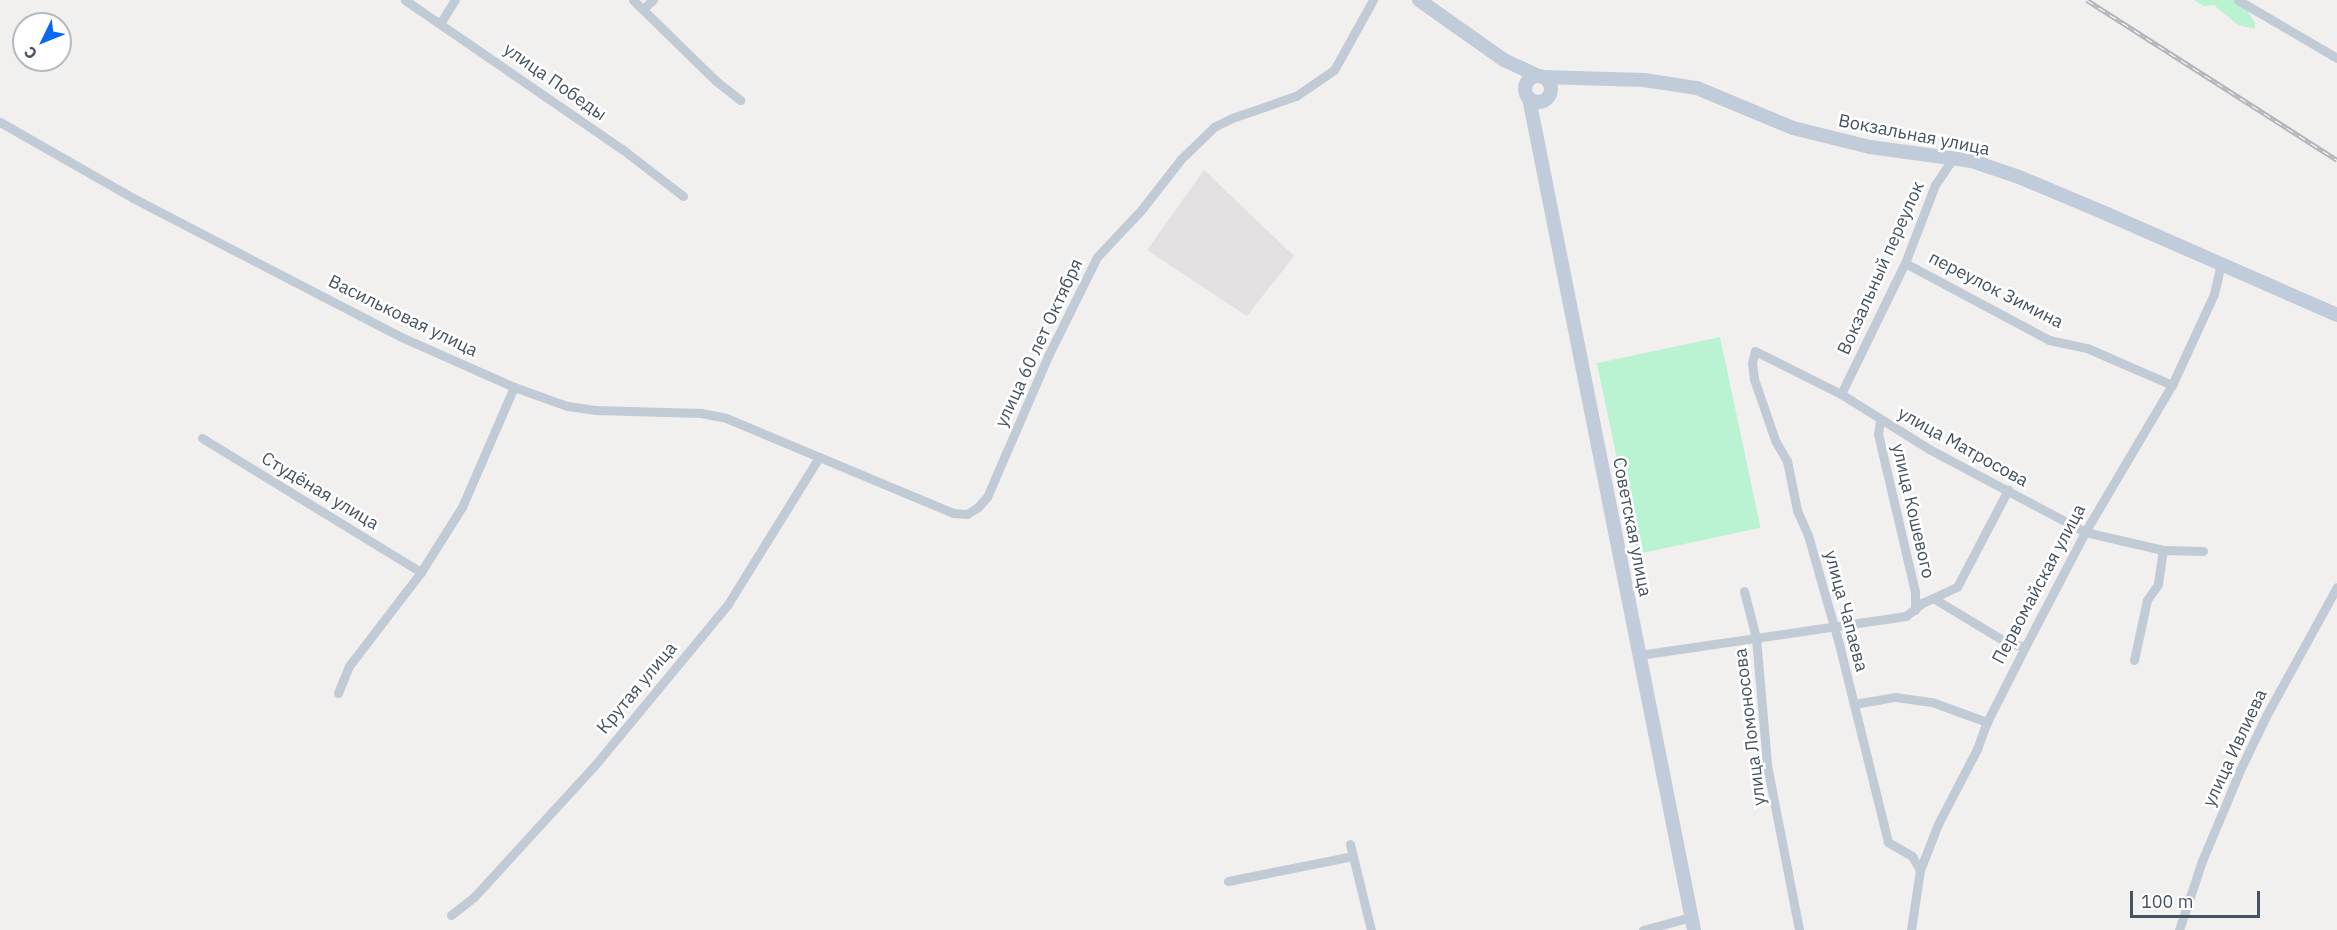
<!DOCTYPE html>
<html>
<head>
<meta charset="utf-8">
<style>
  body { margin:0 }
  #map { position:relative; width:2337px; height:930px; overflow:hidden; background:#f2efef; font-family:"IBM Plex Sans",sans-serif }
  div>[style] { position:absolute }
  .education>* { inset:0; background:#e3e0e1 }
  .green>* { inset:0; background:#b9f3d2; transform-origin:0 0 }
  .street>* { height:9px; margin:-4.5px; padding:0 4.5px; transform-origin:4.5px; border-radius:4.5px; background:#c1cbd6 }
  .secondary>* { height:14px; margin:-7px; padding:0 7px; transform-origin:7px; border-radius:7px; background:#c0ccda }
  .secondary>.ring { margin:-7px; padding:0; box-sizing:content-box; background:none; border:14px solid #c0ccda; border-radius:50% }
  .rail>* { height:4.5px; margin-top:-2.25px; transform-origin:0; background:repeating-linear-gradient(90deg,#fff 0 7px,#b1b4ba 0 14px); box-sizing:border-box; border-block:2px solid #b1b4ba }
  span { translate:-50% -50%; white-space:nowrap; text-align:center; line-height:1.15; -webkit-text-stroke:5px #fff; paint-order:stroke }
  .street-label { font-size:18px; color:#45525f }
  .north { position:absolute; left:12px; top:12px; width:60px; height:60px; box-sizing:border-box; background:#fff; border:2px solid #b5babf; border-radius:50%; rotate:227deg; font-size:16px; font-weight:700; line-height:24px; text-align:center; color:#45525f }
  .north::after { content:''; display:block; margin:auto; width:21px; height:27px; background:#0868f3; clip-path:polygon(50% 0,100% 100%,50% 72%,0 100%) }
  .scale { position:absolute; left:2130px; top:891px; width:130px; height:27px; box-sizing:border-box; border:3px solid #45525f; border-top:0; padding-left:8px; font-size:18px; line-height:21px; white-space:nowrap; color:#45525f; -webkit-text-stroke:4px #fff; paint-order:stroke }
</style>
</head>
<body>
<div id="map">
  <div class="education">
    <i style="clip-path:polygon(1204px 170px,1294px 256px,1247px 316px,1147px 250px)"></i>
  </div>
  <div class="green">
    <i style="clip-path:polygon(2194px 0,2233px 0,2248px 11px,2255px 23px,2255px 29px,2238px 25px,2214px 5px,2203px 6px)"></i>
    <i style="left:1720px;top:337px;width:195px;height:126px;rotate:78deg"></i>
  </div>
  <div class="street">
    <i style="left:405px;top:0;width:263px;rotate:34.5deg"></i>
    <i style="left:622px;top:149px;width:77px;rotate:37.6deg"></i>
    <i style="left:633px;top:0;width:116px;rotate:44.3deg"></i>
    <i style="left:716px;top:81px;width:31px;rotate:38deg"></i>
    <i style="left:2238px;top:0;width:115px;rotate:30.4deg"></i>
    <i style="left:644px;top:8px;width:12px;rotate:-42deg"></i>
    <i style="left:441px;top:22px;width:26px;rotate:-58deg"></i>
    <i style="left:0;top:122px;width:153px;rotate:29.7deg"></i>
    <i style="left:133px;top:198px;width:300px;rotate:27.4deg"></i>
    <i style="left:399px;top:336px;width:126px;rotate:23.9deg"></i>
    <i style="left:514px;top:387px;width:56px;rotate:19.7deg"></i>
    <i style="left:567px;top:406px;width:28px;rotate:8deg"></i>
    <i style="left:595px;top:410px;width:106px;rotate:1.6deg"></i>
    <i style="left:701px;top:413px;width:25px;rotate:11deg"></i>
    <i style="left:726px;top:418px;width:246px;rotate:22.7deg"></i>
    <i style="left:953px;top:513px;width:14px;rotate:4deg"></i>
    <i style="left:967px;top:514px;width:13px;rotate:-32deg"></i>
    <i style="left:978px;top:507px;width:13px;rotate:-48deg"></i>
    <i style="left:987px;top:497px;width:154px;rotate:-66.6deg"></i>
    <i style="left:1048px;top:356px;width:110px;rotate:-63.7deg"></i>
    <i style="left:1097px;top:257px;width:66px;rotate:-46.8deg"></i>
    <i style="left:1142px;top:209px;width:63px;rotate:-52deg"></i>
    <i style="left:1181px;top:159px;width:46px;rotate:-44.1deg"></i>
    <i style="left:1214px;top:127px;width:20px;rotate:-27deg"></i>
    <i style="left:1232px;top:118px;width:68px;rotate:-19deg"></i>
    <i style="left:1296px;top:96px;width:46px;rotate:-34.4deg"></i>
    <i style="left:1334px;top:70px;width:80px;rotate:-60.9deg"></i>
    <i style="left:1905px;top:263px;width:163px;rotate:28.1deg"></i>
    <i style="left:2049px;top:340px;width:39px;rotate:12deg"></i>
    <i style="left:2087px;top:348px;width:93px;rotate:23.5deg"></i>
    <i style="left:1841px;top:394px;width:146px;rotate:-64deg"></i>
    <i style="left:1905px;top:263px;width:84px;rotate:-69deg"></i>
    <i style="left:1935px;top:185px;width:34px;rotate:-56deg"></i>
    <i style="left:1880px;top:420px;width:14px;rotate:98deg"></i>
    <i style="left:1878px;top:434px;width:162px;rotate:76.8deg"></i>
    <i style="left:1915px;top:592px;width:18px;rotate:90deg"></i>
    <i style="left:202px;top:438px;width:257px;rotate:31.5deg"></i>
    <i style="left:1744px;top:591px;width:49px;rotate:75.7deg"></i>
    <i style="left:1756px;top:638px;width:127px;rotate:85deg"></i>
    <i style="left:1767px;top:765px;width:168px;rotate:79deg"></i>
    <i style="left:1933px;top:598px;width:26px;rotate:-25deg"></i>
    <i style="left:1957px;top:587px;width:110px;rotate:-62.3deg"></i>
    <i style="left:1639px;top:655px;width:270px;rotate:-8.3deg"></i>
    <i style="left:1906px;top:616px;width:21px;rotate:-39deg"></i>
    <i style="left:1922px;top:603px;width:12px;rotate:-24deg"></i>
    <i style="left:1933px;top:598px;width:85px;rotate:31.1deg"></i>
    <i style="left:2006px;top:642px;width:20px;rotate:15deg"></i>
    <i style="left:2134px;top:660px;width:61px;rotate:-77.8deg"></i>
    <i style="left:2147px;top:600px;width:19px;rotate:-55deg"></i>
    <i style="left:2158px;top:584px;width:34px;rotate:-82deg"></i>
    <i style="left:338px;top:693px;width:29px;rotate:-68deg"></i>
    <i style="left:349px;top:666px;width:118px;rotate:-52.5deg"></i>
    <i style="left:421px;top:572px;width:77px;rotate:-57.8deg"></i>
    <i style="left:462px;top:507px;width:131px;rotate:-66.6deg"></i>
    <i style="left:1854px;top:704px;width:42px;rotate:-9.7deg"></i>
    <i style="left:1895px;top:697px;width:37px;rotate:8deg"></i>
    <i style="left:1932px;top:702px;width:59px;rotate:20deg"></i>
    <i style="left:1350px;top:844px;width:89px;rotate:76.3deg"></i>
    <i style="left:1920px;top:870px;width:16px;rotate:-120deg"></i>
    <i style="left:1912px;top:856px;width:28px;rotate:-150deg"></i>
    <i style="left:1888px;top:842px;width:204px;rotate:-103.9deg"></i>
    <i style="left:1839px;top:644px;width:113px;rotate:-105.9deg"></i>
    <i style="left:1808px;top:535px;width:27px;rotate:-114deg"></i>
    <i style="left:1797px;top:510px;width:50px;rotate:-101.5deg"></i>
    <i style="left:1787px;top:461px;width:24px;rotate:-120deg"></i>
    <i style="left:1775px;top:440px;width:65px;rotate:-109deg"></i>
    <i style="left:1754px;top:379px;width:16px;rotate:-97deg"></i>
    <i style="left:1752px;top:363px;width:12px;rotate:-76deg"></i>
    <i style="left:1755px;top:351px;width:96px;rotate:26.6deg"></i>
    <i style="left:1841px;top:394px;width:104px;rotate:32deg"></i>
    <i style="left:1929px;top:449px;width:177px;rotate:28deg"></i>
    <i style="left:2085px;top:532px;width:80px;rotate:13deg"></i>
    <i style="left:2163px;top:550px;width:40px;rotate:1.4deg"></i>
    <i style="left:1228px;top:881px;width:127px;rotate:-11.3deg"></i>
    <i style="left:451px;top:915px;width:29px;rotate:-38deg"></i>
    <i style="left:474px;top:897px;width:179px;rotate:-47.5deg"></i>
    <i style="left:595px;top:765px;width:209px;rotate:-50.4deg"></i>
    <i style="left:728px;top:604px;width:173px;rotate:-58.2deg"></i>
    <i style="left:1643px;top:930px;width:50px;rotate:-15.2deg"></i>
    <i style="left:1911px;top:930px;width:61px;rotate:-81.5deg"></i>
    <i style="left:1920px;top:870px;width:49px;rotate:-68.6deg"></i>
    <i style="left:1938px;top:824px;width:85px;rotate:-62.5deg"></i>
    <i style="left:1977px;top:749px;width:29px;rotate:-70deg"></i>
    <i style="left:1987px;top:722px;width:84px;rotate:-63.1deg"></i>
    <i style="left:2025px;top:647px;width:130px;rotate:-62.4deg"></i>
    <i style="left:2085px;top:532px;width:171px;rotate:-59.4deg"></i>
    <i style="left:2172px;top:385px;width:100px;rotate:-65.2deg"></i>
    <i style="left:2214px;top:294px;width:32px;rotate:-77deg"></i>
    <i style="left:2179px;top:930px;width:73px;rotate:-71.6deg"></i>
    <i style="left:2202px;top:861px;width:99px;rotate:-67.3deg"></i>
    <i style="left:2240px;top:770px;width:60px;rotate:-64.3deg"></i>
    <i style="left:2266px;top:716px;width:147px;rotate:-61.2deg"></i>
  </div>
  <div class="secondary">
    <i style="left:1419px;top:0;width:104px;rotate:35.2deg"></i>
    <i style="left:1504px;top:60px;width:38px;rotate:25deg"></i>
    <i class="ring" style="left:1525px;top:76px;width:12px;height:12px"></i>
    <i style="left:1543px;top:77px;width:101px;rotate:1.7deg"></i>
    <i style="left:1644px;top:80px;width:54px;rotate:8.6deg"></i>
    <i style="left:1697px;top:88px;width:104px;rotate:22.6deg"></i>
    <i style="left:1793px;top:128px;width:79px;rotate:13.9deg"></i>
    <i style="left:1870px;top:147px;width:103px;rotate:7.8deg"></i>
    <i style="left:1972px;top:161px;width:50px;rotate:18.8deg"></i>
    <i style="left:2019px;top:177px;width:95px;rotate:22.8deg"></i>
    <i style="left:2107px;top:214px;width:251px;rotate:23.7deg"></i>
    <i style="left:1529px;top:98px;width:848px;rotate:78.78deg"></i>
  </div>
  <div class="rail">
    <i style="left:2087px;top:0;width:297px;rotate:32.6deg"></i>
  </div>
  <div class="street-label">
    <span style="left:555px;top:82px;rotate:35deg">улица Победы</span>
    <span style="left:1914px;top:135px;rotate:11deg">Вокзальная улица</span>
    <span style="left:1881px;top:268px;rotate:-66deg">Вокзальный переулок</span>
    <span style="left:1996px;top:290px;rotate:27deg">переулок Зимина</span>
    <span style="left:403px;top:316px;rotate:26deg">Васильковая улица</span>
    <span style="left:1039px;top:343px;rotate:-65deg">улица 60 лет Октября</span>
    <span style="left:1963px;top:447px;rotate:29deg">улица Матросова</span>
    <span style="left:320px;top:491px;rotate:31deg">Студёная улица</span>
    <span style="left:1913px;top:511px;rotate:77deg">улица Кошевого</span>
    <span style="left:1632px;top:527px;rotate:79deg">Советская улица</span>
    <span style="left:2039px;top:584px;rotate:-62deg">Первомайская улица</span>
    <span style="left:1846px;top:611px;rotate:75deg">улица Чапаева</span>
    <span style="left:637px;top:688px;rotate:-50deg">Крутая улица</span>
    <span style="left:1750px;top:727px;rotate:-97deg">улица Ломоносова</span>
    <span style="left:2235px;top:748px;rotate:-65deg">улица Ивлиева</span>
  </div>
  <div class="north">С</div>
  <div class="scale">100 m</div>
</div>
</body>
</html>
